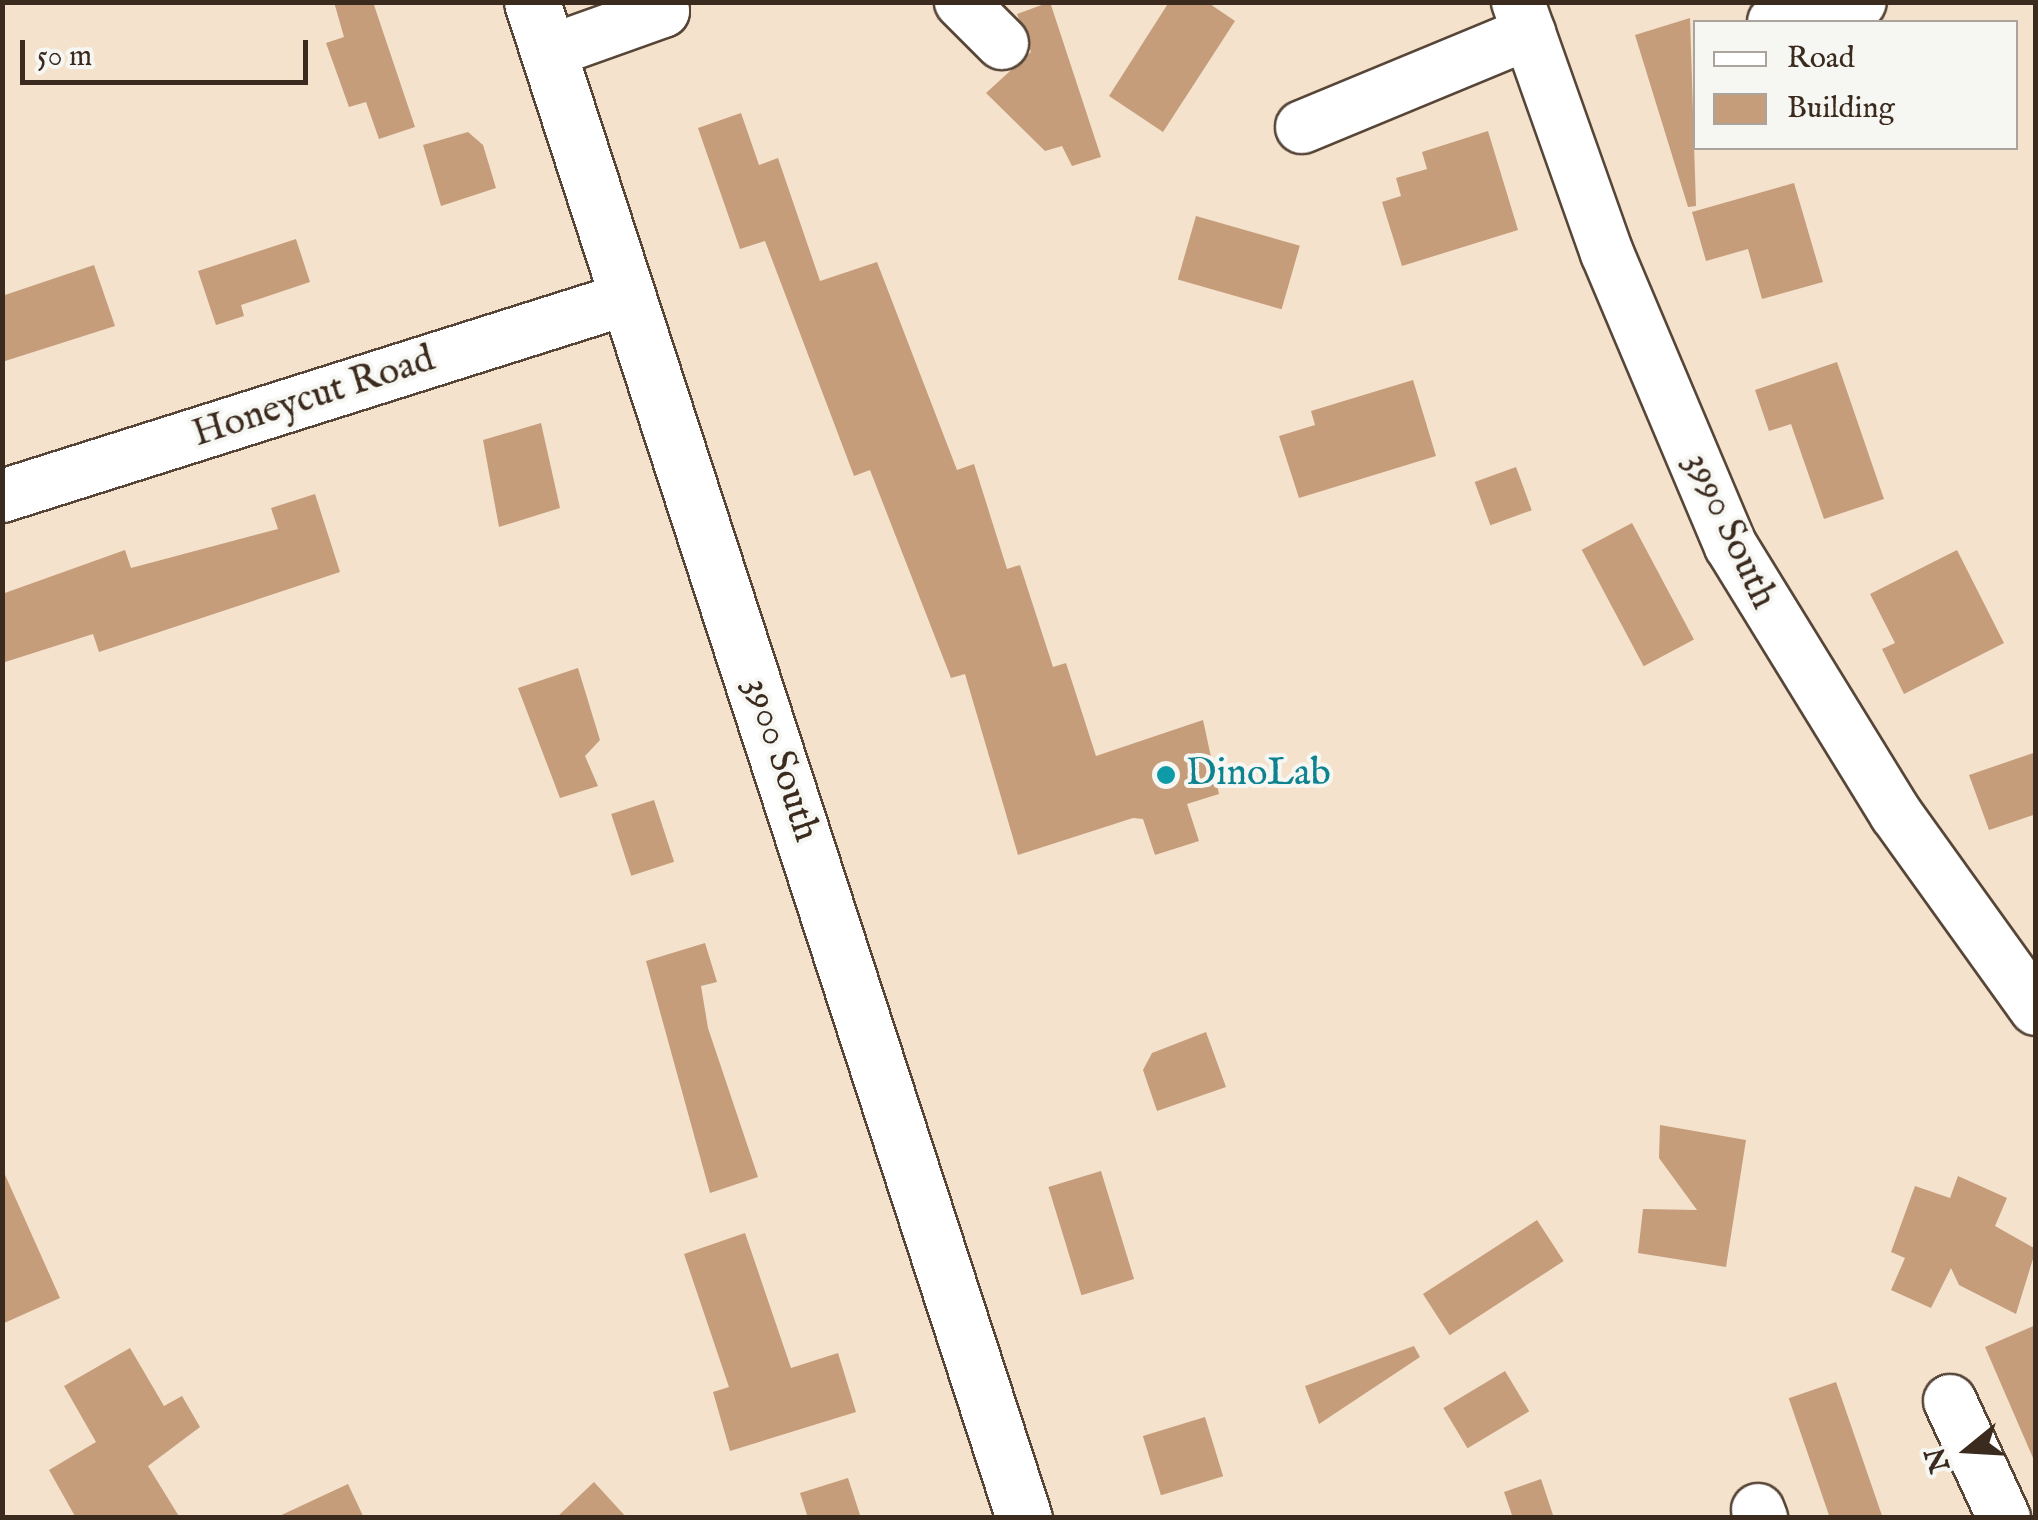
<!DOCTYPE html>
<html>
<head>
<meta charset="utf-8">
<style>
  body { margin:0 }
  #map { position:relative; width:2038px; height:1520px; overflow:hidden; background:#f4e2cc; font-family:"IM FELL English",serif }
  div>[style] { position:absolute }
  .building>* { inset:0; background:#c59d7b; transform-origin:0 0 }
  .roads { filter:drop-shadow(2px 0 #574638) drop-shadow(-2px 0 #574638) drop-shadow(0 2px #574638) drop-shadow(0 -2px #574638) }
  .minor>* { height:52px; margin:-26px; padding:0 26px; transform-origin:26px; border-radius:26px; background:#fff }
  .major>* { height:55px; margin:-27.5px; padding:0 27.5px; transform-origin:27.5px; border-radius:27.5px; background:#fff }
  .dots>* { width:28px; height:28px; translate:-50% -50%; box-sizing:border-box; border:5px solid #f6f6f2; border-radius:50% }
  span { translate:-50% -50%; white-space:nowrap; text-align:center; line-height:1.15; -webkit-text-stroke:8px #f6f6f2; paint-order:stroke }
  .street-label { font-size:38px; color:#3b2a1e }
  .culture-label { font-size:38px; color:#0d838f }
  .left { translate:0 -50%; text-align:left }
  .frame { position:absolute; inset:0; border:5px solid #3b2a1e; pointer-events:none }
  .legend { position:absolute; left:1693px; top:20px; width:325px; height:130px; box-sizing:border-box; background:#f6f6f2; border:2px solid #aba49d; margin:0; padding:12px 18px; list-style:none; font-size:30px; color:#3b2a1e }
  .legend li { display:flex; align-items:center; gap:20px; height:50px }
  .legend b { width:50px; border:2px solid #aba49d }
  .north { position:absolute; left:1918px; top:1400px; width:100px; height:100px; -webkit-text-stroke:8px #f6f6f2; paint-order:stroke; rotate:252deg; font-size:28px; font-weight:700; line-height:40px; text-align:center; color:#3b2a1e }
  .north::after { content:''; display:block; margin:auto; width:35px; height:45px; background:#3b2a1e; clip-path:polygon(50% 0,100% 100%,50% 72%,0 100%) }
  .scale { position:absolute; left:20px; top:40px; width:288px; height:45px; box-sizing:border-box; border:5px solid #3b2a1e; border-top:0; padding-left:12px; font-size:30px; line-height:35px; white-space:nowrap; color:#3b2a1e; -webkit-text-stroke:8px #f6f6f2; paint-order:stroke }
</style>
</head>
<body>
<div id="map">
  <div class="building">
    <i style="clip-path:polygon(334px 2px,373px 2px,415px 127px,379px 139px,366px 102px,349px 107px,326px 43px,344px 37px)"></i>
    <i style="clip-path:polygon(1050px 2px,1101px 157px,1072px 166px,1062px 146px,1045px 151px,986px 93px,1031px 52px,1017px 14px)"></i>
    <i style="clip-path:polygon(1169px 2px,1207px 2px,1235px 21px,1163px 132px,1109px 96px)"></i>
    <i style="clip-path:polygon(1690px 18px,1696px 206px,1688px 207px,1635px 35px)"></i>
    <i style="clip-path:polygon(741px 113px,759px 165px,778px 158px,820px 281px,877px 262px,957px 470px,974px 464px,1007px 569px,1020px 565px,1053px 667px,1066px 663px,1096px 756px,1203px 720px,1219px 794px,1187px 804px,1199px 841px,1155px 855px,1143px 819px,1133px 818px,1018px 855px,965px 674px,951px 678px,870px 470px,854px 476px,765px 241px,740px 249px,698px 128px)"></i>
    <i style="clip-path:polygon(1488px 131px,1518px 230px,1402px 266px,1382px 202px,1401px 196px,1396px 178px,1427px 169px,1422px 152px)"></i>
    <i style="clip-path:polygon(468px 132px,483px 145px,496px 188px,441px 206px,423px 145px)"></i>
    <i style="clip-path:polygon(1794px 183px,1823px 282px,1762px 299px,1748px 249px,1706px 261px,1692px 212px)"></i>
    <i style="left:1196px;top:216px;width:108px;height:66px;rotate:16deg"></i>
    <i style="clip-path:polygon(296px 239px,310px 282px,241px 305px,244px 316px,216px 325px,198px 271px)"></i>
    <i style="clip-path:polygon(94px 265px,115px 326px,2px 362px,2px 296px)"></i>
    <i style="clip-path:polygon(1837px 362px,1884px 499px,1824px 519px,1791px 424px,1769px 431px,1755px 390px)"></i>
    <i style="clip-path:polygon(1413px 380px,1436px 456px,1299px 498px,1279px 436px,1315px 425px,1311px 411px)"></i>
    <i style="clip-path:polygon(541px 423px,560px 508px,499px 527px,483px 440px)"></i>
    <i style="left:1516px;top:467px;width:46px;height:44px;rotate:70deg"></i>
    <i style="clip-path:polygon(315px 494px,340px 572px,99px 652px,93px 634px,2px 663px,2px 594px,125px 550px,131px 568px,278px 529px,271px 508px)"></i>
    <i style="left:1632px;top:523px;width:132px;height:57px;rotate:62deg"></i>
    <i style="clip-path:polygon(1957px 550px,2004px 643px,1904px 694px,1882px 649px,1895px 643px,1870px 594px)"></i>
    <i style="clip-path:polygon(578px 668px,600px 740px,585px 756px,598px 786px,560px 798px,518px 688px)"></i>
    <i style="clip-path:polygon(2036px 752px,2036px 814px,1989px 830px,1969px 775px)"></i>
    <i style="left:654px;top:800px;width:65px;height:45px;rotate:72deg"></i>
    <i style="clip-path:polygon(705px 943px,717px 982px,701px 986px,708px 1028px,758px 1177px,710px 1193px,646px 961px)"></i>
    <i style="clip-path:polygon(1206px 1032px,1226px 1087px,1157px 1111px,1143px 1070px,1152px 1053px)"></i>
    <i style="clip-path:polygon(1660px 1125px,1746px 1140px,1726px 1267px,1638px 1253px,1643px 1209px,1697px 1210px,1659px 1158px)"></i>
    <i style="clip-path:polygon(2px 1168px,60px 1298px,2px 1324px)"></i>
    <i style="left:1101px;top:1171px;width:113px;height:55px;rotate:73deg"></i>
    <i style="clip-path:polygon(1958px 1176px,2007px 1198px,1995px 1226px,2036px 1249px,2016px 1314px,1959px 1285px,1951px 1268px,1931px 1308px,1891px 1290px,1905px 1258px,1891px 1252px,1915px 1186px,1950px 1198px)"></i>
    <i style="left:1537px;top:1220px;width:49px;height:136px;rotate:57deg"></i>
    <i style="clip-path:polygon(745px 1233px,791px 1368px,838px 1353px,856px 1412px,730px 1451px,713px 1392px,729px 1387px,684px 1254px)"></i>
    <i style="clip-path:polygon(2036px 1325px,2036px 1465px,1985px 1347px)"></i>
    <i style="clip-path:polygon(1414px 1346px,1420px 1357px,1319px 1424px,1305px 1386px)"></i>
    <i style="clip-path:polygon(130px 1348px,164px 1406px,182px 1396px,200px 1427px,148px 1466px,180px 1518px,76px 1518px,49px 1470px,96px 1442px,64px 1386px)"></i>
    <i style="left:1505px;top:1371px;width:47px;height:72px;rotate:59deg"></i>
    <i style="left:1836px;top:1382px;width:144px;height:50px;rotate:71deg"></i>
    <i style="left:1205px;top:1417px;width:62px;height:65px;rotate:73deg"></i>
    <i style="clip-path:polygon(848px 1478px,861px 1518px,808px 1518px,800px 1493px)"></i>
    <i style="clip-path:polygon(1541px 1479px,1554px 1518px,1513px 1518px,1504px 1492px)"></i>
    <i style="clip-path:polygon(594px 1482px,627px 1518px,556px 1518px)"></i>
    <i style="clip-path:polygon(348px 1484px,364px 1518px,275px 1518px)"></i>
  </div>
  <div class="roads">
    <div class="minor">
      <i style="left:961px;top:2px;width:58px;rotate:45deg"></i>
      <i style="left:1518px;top:2px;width:266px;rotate:70.5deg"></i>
      <i style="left:1607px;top:253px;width:318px;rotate:67.1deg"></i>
      <i style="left:1731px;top:546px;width:315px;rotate:58.4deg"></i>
      <i style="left:1896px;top:814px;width:240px;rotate:54.3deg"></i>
      <i style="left:1774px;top:22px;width:88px;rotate:-13.1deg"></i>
      <i style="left:548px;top:52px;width:122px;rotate:-19.6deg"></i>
      <i style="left:663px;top:11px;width:10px;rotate:-114deg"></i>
      <i style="left:1302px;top:127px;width:246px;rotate:-22.5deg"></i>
      <i style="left:2px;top:496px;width:654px;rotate:-17.52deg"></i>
      <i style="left:1950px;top:1401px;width:129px;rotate:65.2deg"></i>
      <i style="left:1758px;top:1510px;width:9px;rotate:69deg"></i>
    </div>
    <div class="major">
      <i style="left:532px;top:2px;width:1594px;rotate:72.02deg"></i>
    </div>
  </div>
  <div class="dots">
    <i style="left:1166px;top:775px;background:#0f9aa8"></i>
  </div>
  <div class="street-label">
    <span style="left:314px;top:398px;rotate:-18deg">Honeycut Road</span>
    <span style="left:1729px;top:531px;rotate:65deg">3990 South</span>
    <span style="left:780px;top:760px;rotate:72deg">3900 South</span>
  </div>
  <div class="culture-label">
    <span class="left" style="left:1186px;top:775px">DinoLab</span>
  </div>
  <div class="frame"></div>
  <ul class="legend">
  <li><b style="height:12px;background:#fff"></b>Road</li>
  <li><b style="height:28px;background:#c59d7b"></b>Building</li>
  </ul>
  <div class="north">N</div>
  <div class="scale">50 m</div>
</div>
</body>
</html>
